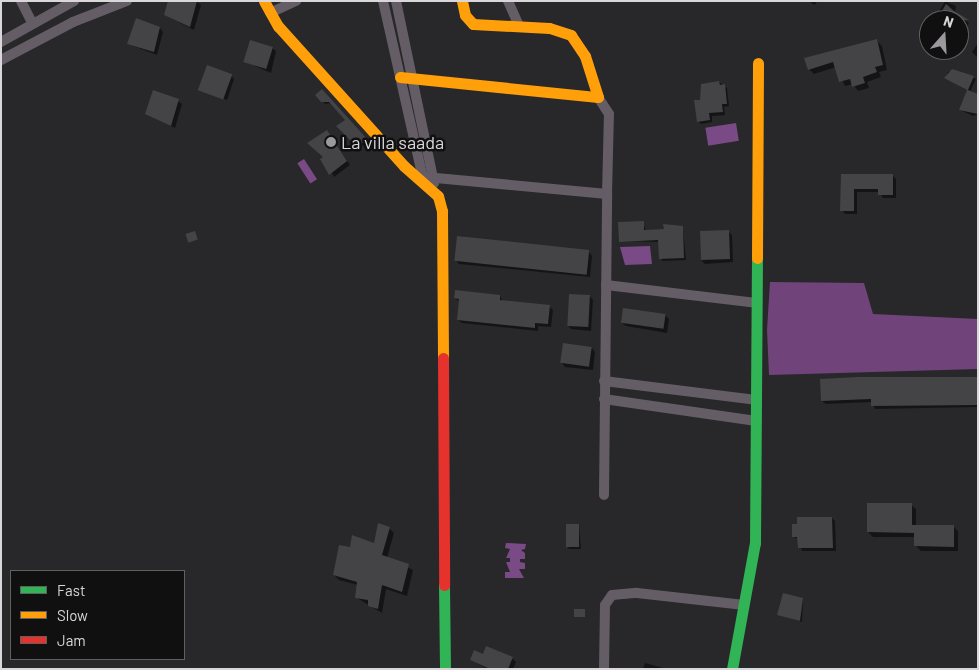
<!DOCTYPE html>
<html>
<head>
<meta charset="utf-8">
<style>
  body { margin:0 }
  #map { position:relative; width:979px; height:670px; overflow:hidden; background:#282729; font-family:Barlow,sans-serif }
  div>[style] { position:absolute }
  .forest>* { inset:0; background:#70447b }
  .water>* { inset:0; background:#794a85; transform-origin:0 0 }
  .shadow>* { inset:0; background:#0007 }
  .building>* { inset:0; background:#444345; transform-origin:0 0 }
  .street>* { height:10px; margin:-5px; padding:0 5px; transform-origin:5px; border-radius:5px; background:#645d65 }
  .fast>* { height:11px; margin:-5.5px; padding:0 5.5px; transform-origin:5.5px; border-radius:5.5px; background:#30b455 }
  .slow>* { height:11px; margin:-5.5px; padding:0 5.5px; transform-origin:5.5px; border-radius:5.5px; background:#ff9f0a }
  .jam>* { height:11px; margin:-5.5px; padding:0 5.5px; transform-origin:5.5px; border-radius:5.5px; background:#e5322d }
  .dots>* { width:14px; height:14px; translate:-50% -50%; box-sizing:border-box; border:2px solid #111011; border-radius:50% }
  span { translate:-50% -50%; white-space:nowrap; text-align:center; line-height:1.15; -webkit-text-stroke:5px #111011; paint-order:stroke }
  .poi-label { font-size:18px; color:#d9d7da }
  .left { translate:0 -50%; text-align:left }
  .frame { position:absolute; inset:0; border:2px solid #d9d7da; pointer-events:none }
  .legend { position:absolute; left:10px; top:570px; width:175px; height:90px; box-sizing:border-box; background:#111011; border:1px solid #616061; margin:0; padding:6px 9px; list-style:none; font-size:15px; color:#d9d7da }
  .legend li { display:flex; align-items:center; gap:10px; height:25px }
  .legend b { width:25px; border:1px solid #616061 }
  .north { position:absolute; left:919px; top:10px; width:50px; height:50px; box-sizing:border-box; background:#111011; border:1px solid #616061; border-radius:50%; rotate:19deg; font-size:14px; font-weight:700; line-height:20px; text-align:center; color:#d9d7da }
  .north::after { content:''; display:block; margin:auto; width:18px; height:22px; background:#9b999c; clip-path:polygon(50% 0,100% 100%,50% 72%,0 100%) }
</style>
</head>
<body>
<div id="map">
  <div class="forest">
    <i style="clip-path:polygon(770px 282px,864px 283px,873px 314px,978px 319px,978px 369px,769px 375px,767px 330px)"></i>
  </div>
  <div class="water">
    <i style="left:736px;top:123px;width:18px;height:31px;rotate:81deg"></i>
    <i style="left:304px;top:159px;width:24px;height:8px;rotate:57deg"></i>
    <i style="clip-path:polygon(650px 246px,652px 264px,625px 265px,620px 247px)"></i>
    <i style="clip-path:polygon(506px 543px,526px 544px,525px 549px,521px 550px,525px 553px,525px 559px,520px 559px,520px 562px,525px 563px,525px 569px,519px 569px,524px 578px,505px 578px,505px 572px,510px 572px,506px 562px,510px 562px,510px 558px,506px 558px,510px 549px,505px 548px)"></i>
  </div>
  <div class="shadow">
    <i style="clip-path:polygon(196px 1px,201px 5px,194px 30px,165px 15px)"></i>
    <i style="clip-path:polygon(808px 1px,817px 1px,815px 5px)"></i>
    <i style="clip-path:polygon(945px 1px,956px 6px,955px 13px,969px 23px,964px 31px,959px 28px,959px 20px,947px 20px,938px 13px)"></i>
    <i style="clip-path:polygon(160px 28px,163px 32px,157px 55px,128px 44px)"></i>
    <i style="clip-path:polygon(877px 41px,882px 46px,887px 70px,879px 72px,881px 77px,867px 82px,869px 88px,858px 91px,853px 84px,845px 86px,836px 67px,814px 74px,809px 69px)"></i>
    <i style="clip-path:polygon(978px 43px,978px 58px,972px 52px)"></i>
    <i style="clip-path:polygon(272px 48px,276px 51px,271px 73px,244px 61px)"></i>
    <i style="clip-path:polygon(958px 71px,976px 79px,970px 92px,978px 95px,978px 114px,973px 116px,960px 110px,968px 91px,946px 78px,948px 72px)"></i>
    <i style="clip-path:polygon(231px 75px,234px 79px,227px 100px,199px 89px)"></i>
    <i style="clip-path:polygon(719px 82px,727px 88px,729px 106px,724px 107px,725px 115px,712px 116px,712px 122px,701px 124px,698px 121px,701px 101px)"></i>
    <i style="clip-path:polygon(322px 91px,368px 142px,363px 146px,358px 141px,355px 143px,338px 126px,347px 120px,332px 103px,325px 104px,317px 95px)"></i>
    <i style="clip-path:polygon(178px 101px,182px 104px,175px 128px,147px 114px)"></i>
    <i style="clip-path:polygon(330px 135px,350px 165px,334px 177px,325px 158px)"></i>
    <i style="clip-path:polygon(842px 175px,892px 175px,896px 179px,896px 198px,883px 198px,879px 192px,857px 192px,857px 214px,845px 214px,842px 210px)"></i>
    <i style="clip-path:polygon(643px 222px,646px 231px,683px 227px,686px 260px,662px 261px,660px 242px,620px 241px)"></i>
    <i style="clip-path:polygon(729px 232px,732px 235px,733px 262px,705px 264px,701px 260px)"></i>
    <i style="clip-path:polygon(589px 252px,592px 256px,590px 277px,459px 264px,456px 260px)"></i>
    <i style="clip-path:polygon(500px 296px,503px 302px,549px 306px,553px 310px,551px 327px,538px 326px,538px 331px,462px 323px,458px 320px,459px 301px,455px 298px)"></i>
    <i style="clip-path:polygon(590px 296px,593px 300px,591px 331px,571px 329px,568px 326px)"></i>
    <i style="clip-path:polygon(665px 315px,669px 319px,667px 333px,626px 326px,622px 323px)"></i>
    <i style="clip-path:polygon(592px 348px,595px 352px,593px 370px,565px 367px,562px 363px)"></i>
    <i style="clip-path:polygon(978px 377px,978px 407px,875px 409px,872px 402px,826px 404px,822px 401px)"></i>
    <i style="clip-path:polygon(911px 505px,916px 509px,916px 526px,953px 526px,958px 531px,958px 551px,921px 551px,916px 546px,916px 537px,873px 537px,868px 532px)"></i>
    <i style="clip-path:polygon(832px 518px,835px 521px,836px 551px,802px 551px,799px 540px,794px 537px)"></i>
    <i style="clip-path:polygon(579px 525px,581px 549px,569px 549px,567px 546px)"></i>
    <i style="clip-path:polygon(389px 528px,394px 533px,387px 558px,413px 570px,407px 596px,386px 589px,382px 613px,357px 598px,358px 585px,339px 580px,334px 575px,350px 549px,374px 544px)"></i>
    <i style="clip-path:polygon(803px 599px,802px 622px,778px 614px)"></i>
    <i style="clip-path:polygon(484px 655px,512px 658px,516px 662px,513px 669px,487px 669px,471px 660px)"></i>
    <i style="clip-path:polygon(645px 663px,663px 668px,664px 669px,643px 669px)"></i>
  </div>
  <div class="building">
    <i style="clip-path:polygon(168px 1px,197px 1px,190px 27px,164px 15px)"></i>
    <i style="clip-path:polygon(946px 4px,954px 11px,969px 20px,947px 20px,939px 16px)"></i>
    <i style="clip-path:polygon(136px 18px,160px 27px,154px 52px,127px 44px)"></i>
    <i style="clip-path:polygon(877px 39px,883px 65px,875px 67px,877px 72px,863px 77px,865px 83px,852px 87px,850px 79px,839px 82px,833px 62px,808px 70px,804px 58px)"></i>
    <i style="left:250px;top:40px;width:24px;height:23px;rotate:17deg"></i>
    <i style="left:207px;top:65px;width:27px;height:27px;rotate:20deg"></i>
    <i style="clip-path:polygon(952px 69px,974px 76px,968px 90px,978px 94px,978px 114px,959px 110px,967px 90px,944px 78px)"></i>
    <i style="clip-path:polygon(719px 81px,720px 85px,725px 84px,727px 104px,722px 104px,723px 112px,709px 113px,710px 120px,697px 122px,694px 100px,700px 100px,701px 84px)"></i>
    <i style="clip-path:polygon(322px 89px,367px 139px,360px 145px,355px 140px,352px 142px,336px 126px,345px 120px,329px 102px,321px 102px,315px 95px)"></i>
    <i style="clip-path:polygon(153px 90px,179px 99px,171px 126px,145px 114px)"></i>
    <i style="clip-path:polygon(327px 130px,347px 161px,329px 175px,320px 159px,323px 157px,307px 143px)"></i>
    <i style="clip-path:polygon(841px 174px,893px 174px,893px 195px,878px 195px,878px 189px,854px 189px,854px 211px,840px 211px)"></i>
    <i style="clip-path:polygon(644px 221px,644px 230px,664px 229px,663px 224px,683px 226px,684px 258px,659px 259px,658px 240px,619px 242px,618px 222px)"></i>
    <i style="left:729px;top:230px;width:29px;height:29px;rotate:88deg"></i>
    <i style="left:195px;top:231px;width:9px;height:10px;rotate:72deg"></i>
    <i style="left:457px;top:236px;width:133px;height:25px;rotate:6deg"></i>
    <i style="clip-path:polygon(455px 290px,500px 295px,500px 300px,550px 305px,548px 324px,535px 323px,535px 328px,457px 320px,459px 299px,454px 298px)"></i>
    <i style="left:569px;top:294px;width:21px;height:32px;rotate:3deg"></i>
    <i style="left:623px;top:308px;width:43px;height:15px;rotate:8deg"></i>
    <i style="left:563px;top:343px;width:29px;height:20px;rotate:8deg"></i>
    <i style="clip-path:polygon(858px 377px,978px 377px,978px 405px,871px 406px,871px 399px,821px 401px,820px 379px)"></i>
    <i style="clip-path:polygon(867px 503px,912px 503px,912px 525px,954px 525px,954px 547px,914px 546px,914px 533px,867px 532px)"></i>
    <i style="clip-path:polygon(797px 517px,832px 517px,833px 548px,798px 548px,797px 537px,792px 537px,792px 524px,797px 524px)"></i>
    <i style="clip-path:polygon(378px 523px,390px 527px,382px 555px,409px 564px,402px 592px,382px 585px,378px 609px,368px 606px,368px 600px,355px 598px,357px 582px,333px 575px,339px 545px,350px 547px,352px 535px,374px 543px)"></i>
    <i style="left:566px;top:524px;width:13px;height:23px"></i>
    <i style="clip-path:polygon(783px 593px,803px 598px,800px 621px,777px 615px)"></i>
    <i style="left:574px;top:609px;width:11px;height:8px"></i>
    <i style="clip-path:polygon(486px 646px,513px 657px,508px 669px,490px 669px,470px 660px,474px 650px,483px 654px)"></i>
  </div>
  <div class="street">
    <i style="left:21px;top:1px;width:25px;rotate:63deg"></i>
    <i style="left:383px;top:1px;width:187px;rotate:77.3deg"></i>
    <i style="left:396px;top:1px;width:186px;rotate:78.2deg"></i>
    <i style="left:508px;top:1px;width:27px;rotate:66deg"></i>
    <i style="left:270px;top:13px;width:29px;rotate:-25deg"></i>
    <i style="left:1px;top:42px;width:84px;rotate:-29.3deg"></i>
    <i style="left:1px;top:60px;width:81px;rotate:-27.8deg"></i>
    <i style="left:73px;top:22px;width:58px;rotate:-21.3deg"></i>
    <i style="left:425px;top:177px;width:183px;rotate:5.3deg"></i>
    <i style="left:607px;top:194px;width:80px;rotate:-88.6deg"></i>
    <i style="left:609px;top:114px;width:20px;rotate:-123deg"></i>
    <i style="left:606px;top:285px;width:151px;rotate:6.8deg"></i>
    <i style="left:604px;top:381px;width:153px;rotate:7.1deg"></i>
    <i style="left:604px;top:399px;width:154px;rotate:8.2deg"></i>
    <i style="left:604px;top:495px;width:301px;rotate:-89.4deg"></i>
    <i style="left:604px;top:669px;width:64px;rotate:-89.1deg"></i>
    <i style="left:605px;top:605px;width:12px;rotate:-55deg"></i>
    <i style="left:612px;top:595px;width:25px;rotate:-5deg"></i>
    <i style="left:637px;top:593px;width:108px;rotate:6.4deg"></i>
  </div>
  <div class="fast">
    <i style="left:444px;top:585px;width:84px;rotate:89.3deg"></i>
    <i style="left:732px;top:669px;width:128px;rotate:-79.7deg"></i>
    <i style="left:755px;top:543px;width:285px;rotate:-89.6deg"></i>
  </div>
  <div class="slow">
    <i style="left:264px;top:1px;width:29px;rotate:61deg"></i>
    <i style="left:278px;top:26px;width:188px;rotate:48deg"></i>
    <i style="left:404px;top:166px;width:45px;rotate:41.4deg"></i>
    <i style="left:438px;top:196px;width:16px;rotate:75deg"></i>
    <i style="left:442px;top:211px;width:147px;rotate:89.6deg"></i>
    <i style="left:400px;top:77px;width:199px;rotate:5.8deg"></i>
    <i style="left:598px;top:97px;width:43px;rotate:-107.6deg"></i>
    <i style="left:585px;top:56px;width:25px;rotate:-124deg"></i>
    <i style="left:571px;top:35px;width:23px;rotate:-162deg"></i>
    <i style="left:549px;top:28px;width:76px;rotate:-177deg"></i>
    <i style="left:473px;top:24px;width:12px;rotate:-132deg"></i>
    <i style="left:465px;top:15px;width:14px;rotate:-102deg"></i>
    <i style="left:757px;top:258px;width:195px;rotate:-89.7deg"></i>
  </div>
  <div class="jam">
    <i style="left:443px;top:358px;width:227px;rotate:89.7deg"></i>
  </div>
  <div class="dots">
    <i style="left:331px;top:142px;background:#9b999c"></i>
  </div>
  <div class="poi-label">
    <span class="left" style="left:341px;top:142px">La villa saada</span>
  </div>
  <div class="frame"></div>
  <ul class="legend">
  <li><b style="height:6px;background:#30b455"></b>Fast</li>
  <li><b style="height:6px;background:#ff9f0a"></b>Slow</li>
  <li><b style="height:6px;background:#e5322d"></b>Jam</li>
  </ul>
  <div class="north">N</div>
</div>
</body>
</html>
